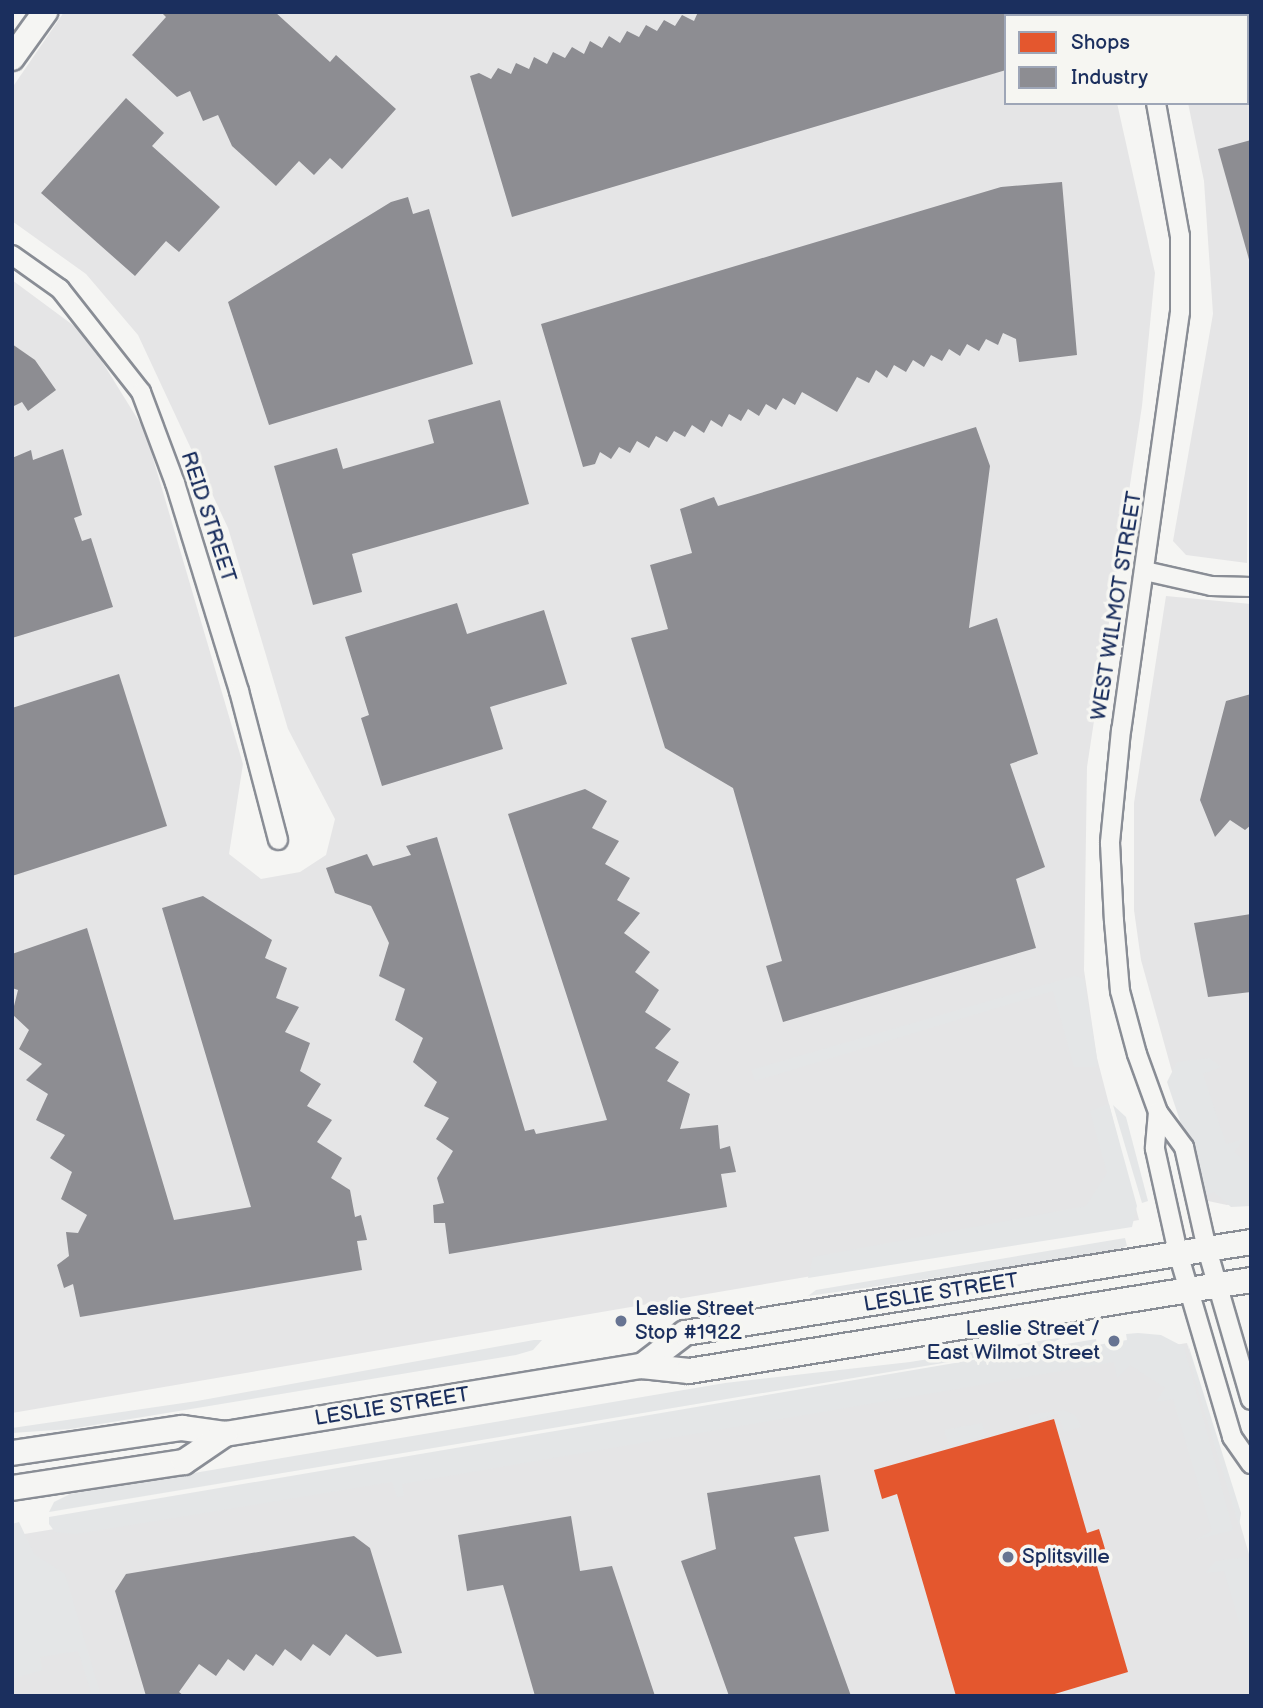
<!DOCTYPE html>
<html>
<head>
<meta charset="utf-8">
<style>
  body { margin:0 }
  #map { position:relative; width:1263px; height:1708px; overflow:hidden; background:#f5f5f3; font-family:"Balsamiq Sans",sans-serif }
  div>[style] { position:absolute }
  .built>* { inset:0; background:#e5e5e6 }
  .green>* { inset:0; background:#e4e6e7 }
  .shops>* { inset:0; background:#e4572e }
  .industry>* { inset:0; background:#8d8d92 }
  .roads { filter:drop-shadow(2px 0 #898d95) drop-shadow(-2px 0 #898d95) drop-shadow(0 2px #898d95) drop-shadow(0 -2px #898d95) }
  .street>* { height:18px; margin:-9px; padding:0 9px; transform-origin:9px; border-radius:9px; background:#f5f5f3 }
  .secondary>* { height:24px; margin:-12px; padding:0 12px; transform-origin:12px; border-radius:12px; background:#f5f5f3 }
  .dots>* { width:19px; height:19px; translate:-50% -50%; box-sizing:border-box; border:4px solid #f6f6f2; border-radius:50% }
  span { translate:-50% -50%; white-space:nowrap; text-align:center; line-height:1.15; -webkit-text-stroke:7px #f6f6f2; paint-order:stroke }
  .street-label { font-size:21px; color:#1b2f5e }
  .poi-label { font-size:21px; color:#1b2f5e }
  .left { translate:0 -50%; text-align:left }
  .right { translate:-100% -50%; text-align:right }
  .frame { position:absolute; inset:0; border:14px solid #1b2f5e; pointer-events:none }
  .legend { position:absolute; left:1004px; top:14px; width:245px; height:91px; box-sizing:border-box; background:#f6f6f2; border:2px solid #9ea6b7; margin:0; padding:9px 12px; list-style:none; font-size:21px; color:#1b2f5e }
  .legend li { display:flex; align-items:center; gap:14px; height:35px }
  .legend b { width:35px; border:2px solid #9ea6b7 }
</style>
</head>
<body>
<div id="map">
  <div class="built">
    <i style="clip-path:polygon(64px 12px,1251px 12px,1247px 563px,1186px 555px,1173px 541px,1213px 314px,1204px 181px,1188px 103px,1247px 103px,1247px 16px,1006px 16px,1006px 103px,1117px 103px,1155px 273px,1142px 406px,1087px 767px,1084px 970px,1097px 1058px,1139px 1220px,12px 1413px,12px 280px,85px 334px,145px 431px,243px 764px,229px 854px,261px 879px,300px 872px,326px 855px,335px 819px,288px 729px,228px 528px,138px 335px,86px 274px,12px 221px,12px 88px)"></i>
    <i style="clip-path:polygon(1166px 596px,1251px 604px,1251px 1201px,1227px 1205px,1208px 1201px,1141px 960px,1134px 910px,1134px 803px)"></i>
    <i style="clip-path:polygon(1187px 1343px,1251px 1561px,1251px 1696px,12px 1696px,12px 1536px)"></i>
  </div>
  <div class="green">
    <i style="clip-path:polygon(1075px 976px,1084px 979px,1098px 1065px,1095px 1067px,1074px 1067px,1053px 991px,755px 1081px,751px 1070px)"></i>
    <i style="clip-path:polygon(1210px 1058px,1221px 1067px,1203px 1074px,1226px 1144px,1244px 1139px,1234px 1152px,1251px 1166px,1251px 1206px,1231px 1207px,1214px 1192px,1205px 1195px,1167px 1082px,1177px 1062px)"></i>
    <i style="clip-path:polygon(1109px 1104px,1137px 1206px,1132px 1227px,808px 1278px,813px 1257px,1086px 1206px,1107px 1173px,1090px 1111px)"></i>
    <i style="clip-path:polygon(1113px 1105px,1126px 1117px,1148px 1201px,1142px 1203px)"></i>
    <i style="clip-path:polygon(1125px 1238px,1127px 1246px,1114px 1251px,1061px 1260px,808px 1296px,816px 1290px)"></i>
    <i style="clip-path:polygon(1138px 1333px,1161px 1335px,1184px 1347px,1233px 1530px,1195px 1540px,1212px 1531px,1173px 1399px,1156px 1402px,1165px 1388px,1130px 1365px,1117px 1378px,1114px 1362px,402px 1484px,404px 1496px,397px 1497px,392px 1482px,76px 1534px,55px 1532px,49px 1524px,49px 1517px,1096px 1339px,1097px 1345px,1127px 1340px,1126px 1334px)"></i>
    <i style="clip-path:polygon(1064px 1337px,1045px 1346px,49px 1512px,54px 1502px,70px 1494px,725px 1383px,910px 1362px)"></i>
    <i style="clip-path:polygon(534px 1340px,542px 1340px,533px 1350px,516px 1355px,70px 1429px,12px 1433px,12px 1428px,197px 1401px)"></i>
    <i style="clip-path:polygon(1188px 1344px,1241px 1513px,1239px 1526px,1194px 1377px)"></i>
    <i style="clip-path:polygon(1064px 1410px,1075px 1415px,1082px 1427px,1064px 1432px,1058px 1414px,1030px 1422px,1028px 1415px)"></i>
    <i style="clip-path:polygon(982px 1423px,986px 1435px,949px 1446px,944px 1430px)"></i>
    <i style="clip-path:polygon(19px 1522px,34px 1554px,65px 1574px,101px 1696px,81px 1696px,91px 1692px,78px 1651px,40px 1657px,42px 1670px,12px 1679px,12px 1524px)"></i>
    <i style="clip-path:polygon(1245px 1557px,1251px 1575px,1251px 1662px,1224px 1571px,1205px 1573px,1216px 1561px)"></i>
  </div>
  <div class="shops">
    <i style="clip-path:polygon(1054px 1419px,1087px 1533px,1099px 1529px,1103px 1542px,1107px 1556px,1095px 1559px,1128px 1672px,1048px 1696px,956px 1696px,897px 1494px,882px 1499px,874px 1470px)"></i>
  </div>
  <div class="industry">
    <i style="clip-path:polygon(161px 12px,275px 12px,330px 62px,336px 55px,396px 109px,342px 169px,330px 158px,314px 175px,299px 161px,276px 186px,232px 146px,218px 115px,203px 121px,190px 91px,177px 97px,132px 55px,166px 17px)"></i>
    <i style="clip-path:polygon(698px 12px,1022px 12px,1023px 16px,1006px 16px,1006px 70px,512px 217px,470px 76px,479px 73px,491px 79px,498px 68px,511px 74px,516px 63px,529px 69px,534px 57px,547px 64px,553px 52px,565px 58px,572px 47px,584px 54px,590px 41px,602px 48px,609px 36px,620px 43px,627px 31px,639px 37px,646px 25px,657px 31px,664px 20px,675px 26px,682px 15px,694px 21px)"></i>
    <i style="clip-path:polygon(126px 98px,164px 133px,152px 146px,220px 207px,179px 252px,166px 241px,135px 276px,41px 193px)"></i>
    <i style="clip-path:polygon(1251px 140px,1251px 263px,1250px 263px,1218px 149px)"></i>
    <i style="clip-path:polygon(1062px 182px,1077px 355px,1019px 362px,1016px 339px,1003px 333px,998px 345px,986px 339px,979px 351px,967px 344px,960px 356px,949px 349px,942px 361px,931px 355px,924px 367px,913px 360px,906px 372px,894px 365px,887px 378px,876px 370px,869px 383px,857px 377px,837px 412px,802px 392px,795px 405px,783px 398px,776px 410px,766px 404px,759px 416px,748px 409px,741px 421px,729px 414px,722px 427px,711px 420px,704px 433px,692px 425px,685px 437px,674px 431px,667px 442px,656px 436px,649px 448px,637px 441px,630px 453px,619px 447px,611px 459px,600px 452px,595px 464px,583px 467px,541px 324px,1001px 187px)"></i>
    <i style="clip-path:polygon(408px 197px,413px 214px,429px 209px,473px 364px,269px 425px,228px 302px,391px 202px)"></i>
    <i style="clip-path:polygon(12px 344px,35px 360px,56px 390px,28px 411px,22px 402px,12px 407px)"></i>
    <i style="clip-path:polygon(500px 400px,529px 504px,352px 554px,362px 592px,313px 605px,274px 466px,337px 448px,343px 469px,434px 443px,428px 420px)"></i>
    <i style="clip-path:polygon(976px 427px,990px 466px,969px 628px,997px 618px,1038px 754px,1010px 764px,1045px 867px,1016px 879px,1036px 948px,783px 1022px,766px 966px,782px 961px,733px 788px,665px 748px,631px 638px,668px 629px,650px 565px,692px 553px,680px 509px,714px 497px,718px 506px)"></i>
    <i style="clip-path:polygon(63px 449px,82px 515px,74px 518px,82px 541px,91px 538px,113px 607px,12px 638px,12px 458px,31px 450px,33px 460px)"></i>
    <i style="clip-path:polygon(457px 603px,467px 634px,544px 610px,567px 684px,490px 707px,503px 749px,382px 786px,361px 718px,369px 715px,345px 637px)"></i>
    <i style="clip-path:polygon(119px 674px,167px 826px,12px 876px,12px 708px)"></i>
    <i style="clip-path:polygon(1251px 694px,1251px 825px,1245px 830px,1230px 820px,1215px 837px,1200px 800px,1226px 701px)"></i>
    <i style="clip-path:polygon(585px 789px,607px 801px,592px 828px,619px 841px,605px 864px,630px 878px,617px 900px,640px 913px,624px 933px,650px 952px,635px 972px,659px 990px,645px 1012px,671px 1029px,655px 1048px,679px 1062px,667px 1081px,690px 1094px,680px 1129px,718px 1125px,720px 1149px,730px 1146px,736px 1172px,721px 1174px,727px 1207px,449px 1254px,445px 1223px,434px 1223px,433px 1205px,444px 1203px,437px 1178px,453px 1151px,436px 1139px,449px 1118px,424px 1106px,437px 1082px,413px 1062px,423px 1038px,395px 1020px,405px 989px,379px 976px,389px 943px,371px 906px,335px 893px,326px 868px,367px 854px,373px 866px,411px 855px,406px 846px,437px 837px,525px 1131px,534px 1129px,536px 1134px,607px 1120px,508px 814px)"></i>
    <i style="clip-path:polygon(203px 896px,272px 940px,265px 958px,287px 968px,276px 998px,299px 1007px,285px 1032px,310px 1043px,300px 1071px,321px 1084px,307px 1106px,332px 1120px,317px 1142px,342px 1158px,331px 1178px,350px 1190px,355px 1217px,361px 1215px,367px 1240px,357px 1241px,362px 1270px,80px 1317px,73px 1284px,64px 1288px,57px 1265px,69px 1256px,66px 1232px,78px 1233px,87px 1215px,61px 1199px,72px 1172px,50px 1158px,65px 1135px,36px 1120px,48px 1094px,26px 1080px,42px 1064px,19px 1049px,29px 1030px,12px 1014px,18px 990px,12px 988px,12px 954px,87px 928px,174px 1220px,251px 1207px,162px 908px)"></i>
    <i style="clip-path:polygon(1251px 914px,1251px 992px,1208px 997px,1194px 923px)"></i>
    <i style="clip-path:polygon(820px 1475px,829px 1531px,794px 1537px,851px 1696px,729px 1696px,681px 1561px,716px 1549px,707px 1493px)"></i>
    <i style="clip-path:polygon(571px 1516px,580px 1571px,612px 1566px,655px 1696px,535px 1696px,503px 1585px,467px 1591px,458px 1535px)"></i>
    <i style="clip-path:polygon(354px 1536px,370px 1548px,402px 1653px,377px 1657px,346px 1634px,330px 1656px,313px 1644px,301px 1661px,285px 1649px,273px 1666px,256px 1654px,244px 1671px,228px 1659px,216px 1676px,199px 1664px,179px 1692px,184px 1696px,146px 1696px,115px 1591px,126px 1574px)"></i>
  </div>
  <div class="roads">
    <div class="street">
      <i style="left:1129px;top:12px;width:4px;rotate:76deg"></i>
      <i style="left:1156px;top:103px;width:135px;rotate:79.8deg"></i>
      <i style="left:1180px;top:236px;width:76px;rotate:90deg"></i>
      <i style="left:1180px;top:312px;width:422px;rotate:98deg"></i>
      <i style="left:1121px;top:730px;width:114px;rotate:95.6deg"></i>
      <i style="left:1110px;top:843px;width:78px;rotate:87.1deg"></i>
      <i style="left:1114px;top:921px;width:70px;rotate:85.1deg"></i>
      <i style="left:1120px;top:991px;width:65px;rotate:74.9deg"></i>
      <i style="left:1137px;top:1054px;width:62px;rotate:70.1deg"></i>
      <i style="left:1158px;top:1112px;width:44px;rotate:53.4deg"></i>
      <i style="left:1184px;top:1147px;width:105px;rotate:77.3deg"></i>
      <i style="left:1207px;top:1249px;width:157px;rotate:73.8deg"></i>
      <i style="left:12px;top:255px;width:59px;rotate:35.3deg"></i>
      <i style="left:60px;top:289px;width:131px;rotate:51.8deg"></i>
      <i style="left:141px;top:392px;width:97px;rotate:69.5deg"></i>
      <i style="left:175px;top:483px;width:218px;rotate:72.9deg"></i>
      <i style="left:239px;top:691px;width:154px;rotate:75.3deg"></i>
      <i style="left:1145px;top:571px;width:68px;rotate:12.8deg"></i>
      <i style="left:1211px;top:586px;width:40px;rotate:1.4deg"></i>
      <i style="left:1158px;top:1112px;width:37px;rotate:95deg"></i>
      <i style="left:1155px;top:1149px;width:107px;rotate:77.5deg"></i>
      <i style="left:1178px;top:1253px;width:192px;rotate:73.6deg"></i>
      <i style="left:1232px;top:1437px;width:33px;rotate:55deg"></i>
    </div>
    <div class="secondary">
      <i style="left:12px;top:58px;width:57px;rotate:-54.3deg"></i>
      <i style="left:642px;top:1366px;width:54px;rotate:-37.5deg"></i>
      <i style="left:685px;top:1333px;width:573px;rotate:-9.13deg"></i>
      <i style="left:12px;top:1453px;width:172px;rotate:-8.4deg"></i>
      <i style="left:182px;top:1428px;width:43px;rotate:7.9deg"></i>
      <i style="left:225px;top:1434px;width:423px;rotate:-9.3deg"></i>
      <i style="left:642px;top:1366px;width:47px;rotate:6.1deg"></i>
      <i style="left:689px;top:1371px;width:569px;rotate:-9.2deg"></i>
      <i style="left:12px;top:1488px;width:174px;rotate:-8.6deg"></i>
      <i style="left:184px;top:1462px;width:50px;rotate:-34.3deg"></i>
    </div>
  </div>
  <div class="dots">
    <i style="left:621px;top:1321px;background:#677492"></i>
    <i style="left:1114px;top:1341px;background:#677492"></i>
    <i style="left:1008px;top:1557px;background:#677492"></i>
  </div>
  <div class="street-label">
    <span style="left:208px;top:517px;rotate:72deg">REID STREET</span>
    <span style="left:1117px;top:606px;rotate:-81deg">WEST WILMOT STREET</span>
    <span style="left:941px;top:1293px;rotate:-9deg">LESLIE STREET</span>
    <span style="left:392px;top:1407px;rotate:-9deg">LESLIE STREET</span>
  </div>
  <div class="poi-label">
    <span class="left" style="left:635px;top:1321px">Leslie Street<br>Stop #1922</span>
    <span class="right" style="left:1100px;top:1341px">Leslie Street /<br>East Wilmot Street</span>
    <span class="left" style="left:1022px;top:1557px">Splitsville</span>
  </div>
  <div class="frame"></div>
  <ul class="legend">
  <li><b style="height:19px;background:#e4572e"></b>Shops</li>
  <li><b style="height:19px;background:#8d8d92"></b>Industry</li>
  </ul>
</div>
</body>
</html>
